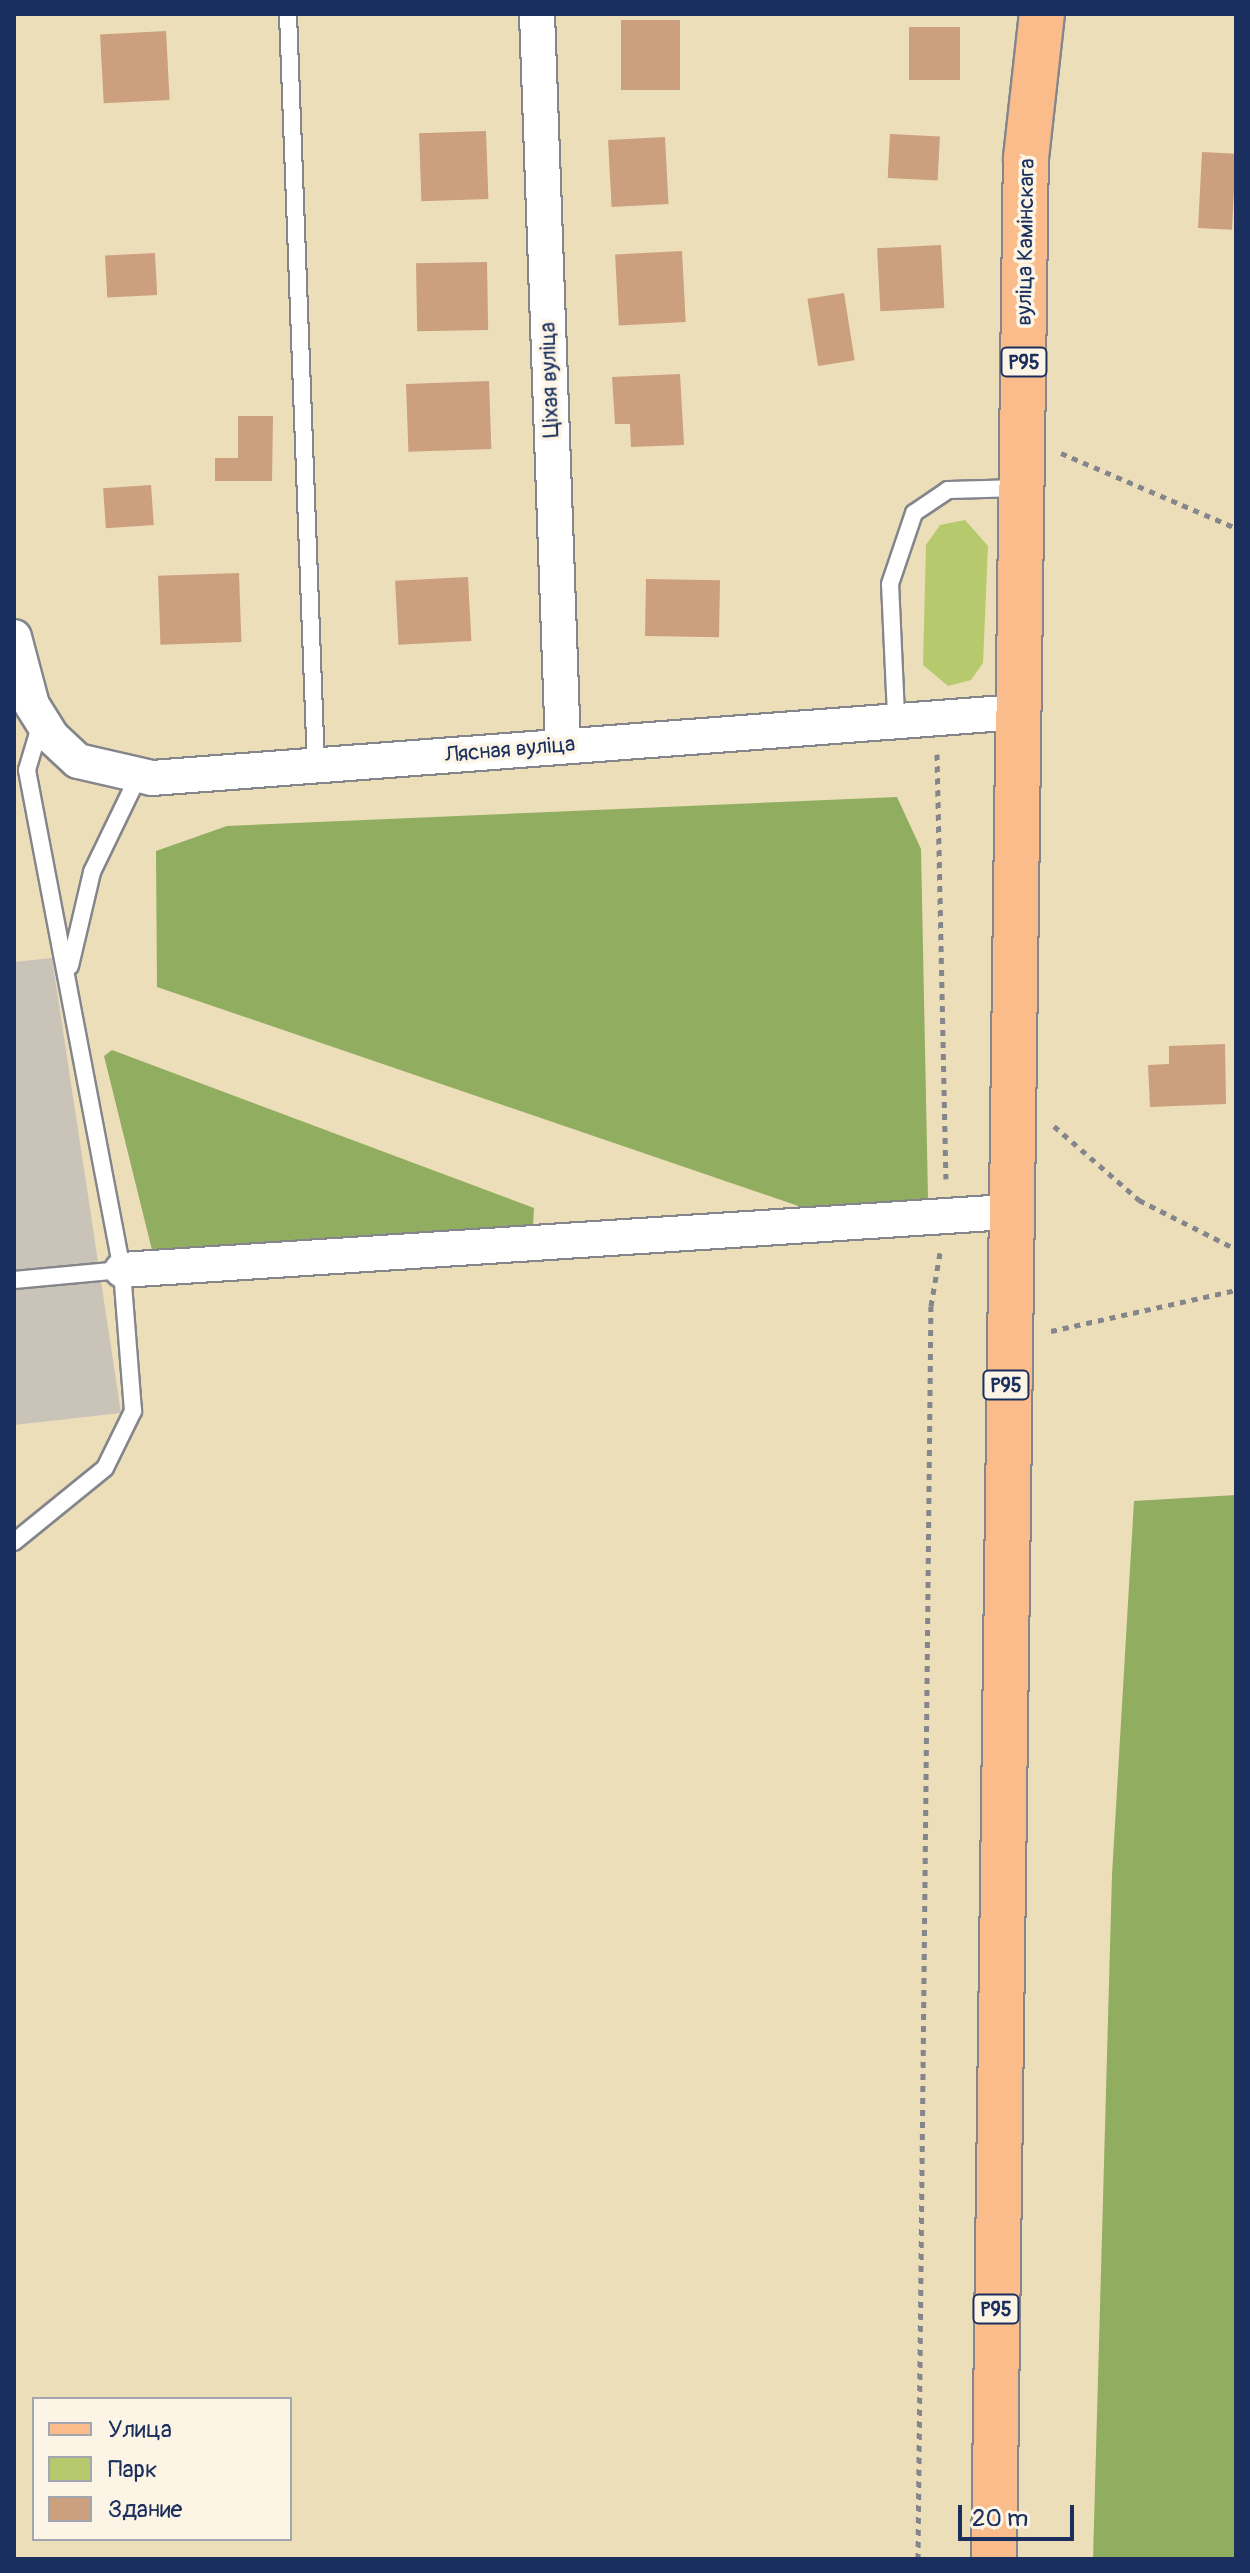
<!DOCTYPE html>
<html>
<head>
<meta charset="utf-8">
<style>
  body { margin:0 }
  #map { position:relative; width:1250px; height:2573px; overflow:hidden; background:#eddeba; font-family:Pangolin,sans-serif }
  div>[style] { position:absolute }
  .industrial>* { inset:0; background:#cac3b8 }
  .green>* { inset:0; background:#b6c96c }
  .forest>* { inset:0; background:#90ad60 }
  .building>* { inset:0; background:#cc9f7f; transform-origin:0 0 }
  .path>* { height:5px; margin-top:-2.5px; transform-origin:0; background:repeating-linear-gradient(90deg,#84868c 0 6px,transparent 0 12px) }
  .roads { filter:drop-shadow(2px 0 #84868c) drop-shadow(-2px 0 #84868c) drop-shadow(0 2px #84868c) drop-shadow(0 -2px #84868c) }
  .lane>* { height:16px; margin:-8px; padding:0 8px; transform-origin:8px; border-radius:8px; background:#fff }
  .street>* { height:34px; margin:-17px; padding:0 17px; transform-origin:17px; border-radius:17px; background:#fff }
  .primary>* { height:44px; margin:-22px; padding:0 22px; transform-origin:22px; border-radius:22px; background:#f9bc8a }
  span { translate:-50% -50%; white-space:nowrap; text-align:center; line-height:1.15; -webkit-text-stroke:7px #fcf5e5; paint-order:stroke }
  .shield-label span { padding:2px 6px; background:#fcf5e5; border:2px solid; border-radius:6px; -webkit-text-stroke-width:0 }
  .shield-label { font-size:20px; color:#1b2f5e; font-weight:700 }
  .street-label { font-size:22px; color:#1b2f5e }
  .frame { position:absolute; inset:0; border:16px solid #1b2f5e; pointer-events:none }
  .legend { position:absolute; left:32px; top:2397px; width:260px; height:144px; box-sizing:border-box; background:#fcf5e5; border:2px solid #a2a6af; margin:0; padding:10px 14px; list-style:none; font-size:24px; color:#1b2f5e }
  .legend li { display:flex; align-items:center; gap:16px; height:40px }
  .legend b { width:40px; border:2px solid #a2a6af }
  .scale { position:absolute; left:958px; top:2505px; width:116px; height:36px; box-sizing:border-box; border:4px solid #1b2f5e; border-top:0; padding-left:10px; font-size:24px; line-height:28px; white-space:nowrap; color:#1b2f5e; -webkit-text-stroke:6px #fcf5e5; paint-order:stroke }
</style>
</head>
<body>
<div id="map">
  <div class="industrial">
    <i style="clip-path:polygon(52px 958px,121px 1413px,14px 1425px,14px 962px)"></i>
  </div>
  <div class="green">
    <i style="clip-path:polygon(965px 520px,988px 546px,983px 663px,971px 680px,948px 686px,923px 665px,926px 545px,940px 525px)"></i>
  </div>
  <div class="forest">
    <i style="clip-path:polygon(897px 797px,921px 849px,928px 1198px,813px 1211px,157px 987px,156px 851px,227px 826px)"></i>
    <i style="clip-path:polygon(112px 1050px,534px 1208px,533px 1225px,168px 1255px,152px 1250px,104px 1056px)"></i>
    <i style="clip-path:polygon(1236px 1495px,1236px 2559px,1093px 2559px,1112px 1875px,1134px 1501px)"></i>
  </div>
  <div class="building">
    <i style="left:621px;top:20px;width:59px;height:70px"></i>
    <i style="left:909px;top:27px;width:51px;height:53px"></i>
    <i style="left:166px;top:31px;width:69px;height:66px;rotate:87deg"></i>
    <i style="left:486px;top:131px;width:68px;height:67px;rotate:88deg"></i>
    <i style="left:890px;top:134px;width:50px;height:44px;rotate:3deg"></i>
    <i style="left:665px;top:137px;width:67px;height:57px;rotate:87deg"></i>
    <i style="left:1202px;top:152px;width:34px;height:76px;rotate:3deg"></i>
    <i style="left:941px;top:245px;width:63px;height:64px;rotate:87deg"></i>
    <i style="left:682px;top:251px;width:71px;height:67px;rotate:87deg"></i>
    <i style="left:155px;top:253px;width:42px;height:50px;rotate:87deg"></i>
    <i style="left:487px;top:262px;width:68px;height:71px;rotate:89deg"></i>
    <i style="left:844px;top:293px;width:68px;height:37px;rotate:81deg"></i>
    <i style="clip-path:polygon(680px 374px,684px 445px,631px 447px,630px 424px,615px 424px,612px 377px)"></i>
    <i style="left:489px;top:381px;width:68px;height:83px;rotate:88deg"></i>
    <i style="clip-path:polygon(238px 416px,273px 416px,272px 481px,215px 481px,215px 458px,238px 458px)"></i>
    <i style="left:151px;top:485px;width:40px;height:48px;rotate:86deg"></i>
    <i style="left:239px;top:573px;width:69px;height:81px;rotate:88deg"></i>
    <i style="left:468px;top:577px;width:64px;height:73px;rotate:87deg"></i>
    <i style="left:646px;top:579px;width:74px;height:57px;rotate:1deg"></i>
    <i style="clip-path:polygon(1225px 1044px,1226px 1104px,1150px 1107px,1148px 1065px,1169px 1064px,1169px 1046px)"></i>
  </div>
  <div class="path">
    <i style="left:1061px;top:453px;width:190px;rotate:23.2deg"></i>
    <i style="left:937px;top:754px;width:425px;rotate:88.8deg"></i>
    <i style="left:1054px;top:1126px;width:113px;rotate:41deg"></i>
    <i style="left:1139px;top:1200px;width:109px;rotate:26.8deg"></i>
    <i style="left:1051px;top:1331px;width:189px;rotate:-12.5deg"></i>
    <i style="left:918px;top:2559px;width:1253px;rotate:-89.41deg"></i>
    <i style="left:931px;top:1306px;width:54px;rotate:-80.4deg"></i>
  </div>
  <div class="roads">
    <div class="lane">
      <i style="left:288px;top:14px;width:753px;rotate:87.87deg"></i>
      <i style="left:896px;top:715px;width:131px;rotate:-92.6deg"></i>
      <i style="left:890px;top:584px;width:75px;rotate:-71.3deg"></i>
      <i style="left:914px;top:513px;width:41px;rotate:-34.1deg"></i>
      <i style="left:948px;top:490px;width:73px;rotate:-1.6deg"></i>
      <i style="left:70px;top:966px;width:97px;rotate:-76.8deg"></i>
      <i style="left:92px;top:872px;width:106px;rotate:-64.2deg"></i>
      <i style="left:14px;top:1280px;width:108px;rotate:-5.3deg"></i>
      <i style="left:14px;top:1542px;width:117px;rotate:-39.1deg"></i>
      <i style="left:105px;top:1468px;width:64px;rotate:-63.8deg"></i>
      <i style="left:133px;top:1411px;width:141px;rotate:-94.5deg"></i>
      <i style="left:122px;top:1270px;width:509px;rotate:-100.76deg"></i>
      <i style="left:27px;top:770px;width:49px;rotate:-73.4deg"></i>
    </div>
    <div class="street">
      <i style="left:537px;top:14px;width:732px;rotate:87.97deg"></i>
      <i style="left:14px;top:637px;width:70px;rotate:75.2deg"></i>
      <i style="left:32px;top:705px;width:38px;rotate:58deg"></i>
      <i style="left:52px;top:737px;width:35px;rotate:43deg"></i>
      <i style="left:78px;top:761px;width:76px;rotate:12.9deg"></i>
      <i style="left:152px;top:778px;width:868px;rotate:-4.36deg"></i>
      <i style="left:122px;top:1270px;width:888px;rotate:-3.75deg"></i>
    </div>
    <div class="primary">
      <i style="left:994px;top:2559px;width:2401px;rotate:-89.24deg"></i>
      <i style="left:1026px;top:158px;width:145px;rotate:-83.7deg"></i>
    </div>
  </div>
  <div class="shield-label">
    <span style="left:1024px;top:362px">Р95</span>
    <span style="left:1006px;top:1385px">Р95</span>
    <span style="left:996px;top:2309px">Р95</span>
  </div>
  <div class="street-label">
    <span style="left:1026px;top:242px;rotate:-89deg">вуліца Камінскага</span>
    <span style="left:550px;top:380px;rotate:-92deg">Ціхая вуліца</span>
    <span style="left:510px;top:750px;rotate:-5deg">Лясная вуліца</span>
  </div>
  <div class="frame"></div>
  <ul class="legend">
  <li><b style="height:10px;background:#f9bc8a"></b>Улица</li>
  <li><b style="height:22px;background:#b6c96c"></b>Парк</li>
  <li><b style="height:22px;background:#cc9f7f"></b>Здание</li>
  </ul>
  <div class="scale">20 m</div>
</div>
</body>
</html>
